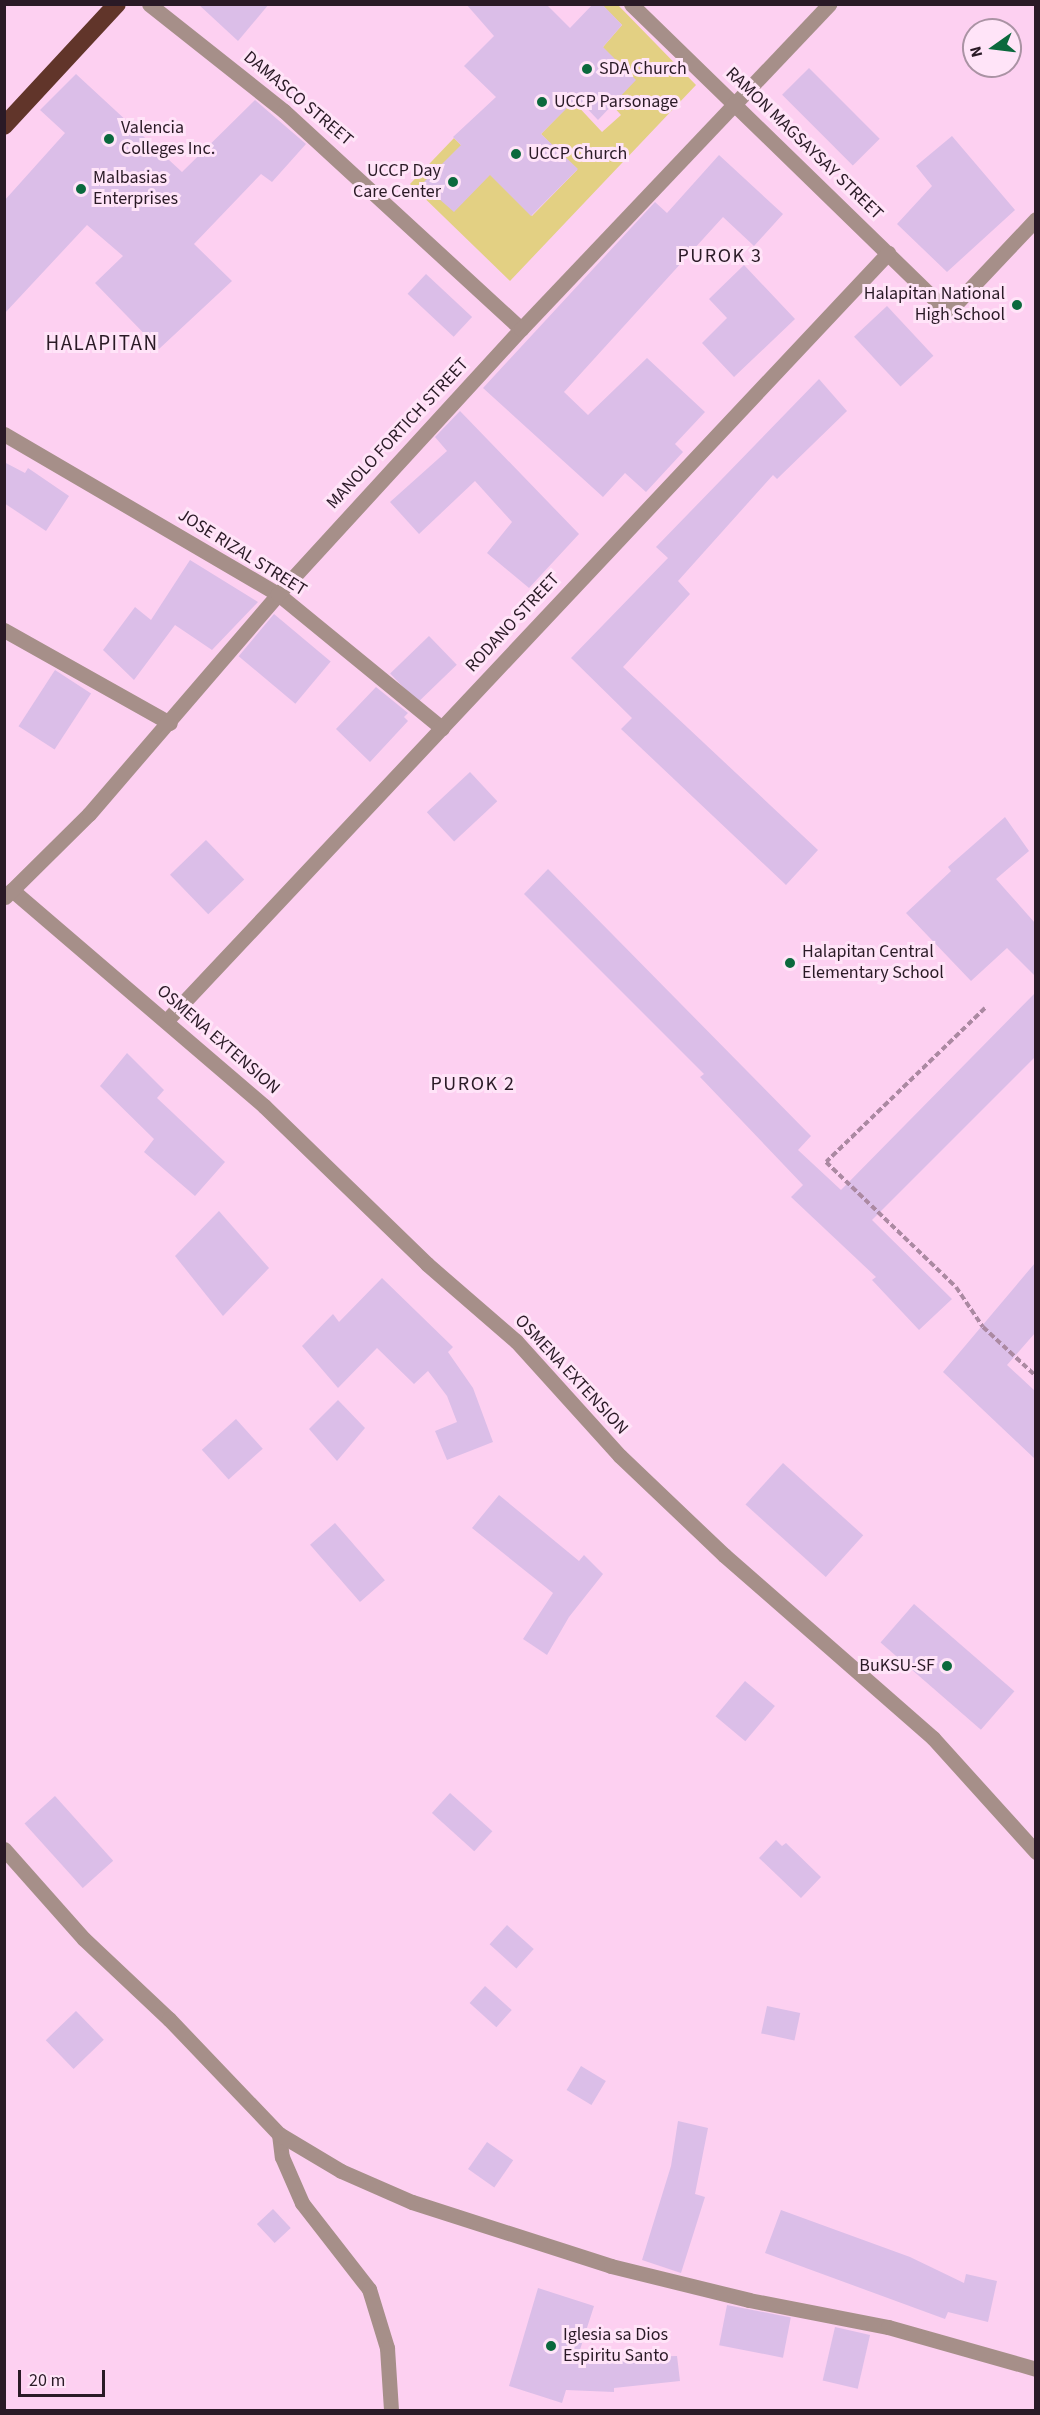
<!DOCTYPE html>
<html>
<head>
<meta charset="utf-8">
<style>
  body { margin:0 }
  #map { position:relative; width:1040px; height:2415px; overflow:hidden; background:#fdd0f1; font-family:"Source Sans 3",sans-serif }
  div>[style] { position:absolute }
  .green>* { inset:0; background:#e3d083 }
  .building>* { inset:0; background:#dbbee8; transform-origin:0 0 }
  .path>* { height:4px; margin-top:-2px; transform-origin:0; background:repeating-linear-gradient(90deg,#ab89a2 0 6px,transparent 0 9px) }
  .lane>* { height:15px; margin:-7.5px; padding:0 7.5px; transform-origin:7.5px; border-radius:7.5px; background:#a68f89 }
  .street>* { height:15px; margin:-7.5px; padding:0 7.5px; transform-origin:7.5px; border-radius:7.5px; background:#a68f89 }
  .highway>* { height:18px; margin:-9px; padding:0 9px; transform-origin:9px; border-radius:9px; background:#61352a }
  .dots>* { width:16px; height:16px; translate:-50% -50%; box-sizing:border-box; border:3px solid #ffe4f8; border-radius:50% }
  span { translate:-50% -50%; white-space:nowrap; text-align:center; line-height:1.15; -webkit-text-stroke:6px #ffe4f8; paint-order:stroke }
  .poi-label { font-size:18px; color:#2a1a26 }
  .left { translate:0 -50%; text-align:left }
  .right { translate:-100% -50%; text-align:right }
  .street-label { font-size:18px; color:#2a1a26 }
  .neighbourhood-label { font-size:20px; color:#2a1a26; letter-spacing:1.5px }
  .quarter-label { font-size:21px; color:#2a1a26; letter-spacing:1.5px }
  .frame { position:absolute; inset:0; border:6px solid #2a1a26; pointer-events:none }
  .north { position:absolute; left:962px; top:18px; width:60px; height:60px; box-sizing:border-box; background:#ffe4f8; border:2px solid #aa93a4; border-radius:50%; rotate:256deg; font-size:16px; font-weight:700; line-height:24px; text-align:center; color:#2a1a26 }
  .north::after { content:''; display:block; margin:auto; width:21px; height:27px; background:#0b693d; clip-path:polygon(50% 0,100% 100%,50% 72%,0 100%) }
  .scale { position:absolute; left:18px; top:2370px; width:87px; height:27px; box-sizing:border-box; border:3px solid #2a1a26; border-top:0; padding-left:8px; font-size:18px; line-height:21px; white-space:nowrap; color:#2a1a26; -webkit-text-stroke:4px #ffe4f8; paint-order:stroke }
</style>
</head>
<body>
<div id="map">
  <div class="green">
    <i style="clip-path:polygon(602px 5px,618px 5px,696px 85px,510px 281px,410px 184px,454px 138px,532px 216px,577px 170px,541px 134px,573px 101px,602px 132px,621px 115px,612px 105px,603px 47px,622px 25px)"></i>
  </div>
  <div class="building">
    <i style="clip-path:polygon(198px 4px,269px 4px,238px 41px)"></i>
    <i style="clip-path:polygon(466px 4px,546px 4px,570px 28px,593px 4px,602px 4px,622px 25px,603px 47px,636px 80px,598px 120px,577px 98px,541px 134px,578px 169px,531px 216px,490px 175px,454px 212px,422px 184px,461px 145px,453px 137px,496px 97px,464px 66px,494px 36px)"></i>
    <i style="left:809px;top:68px;width:100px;height:38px;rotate:45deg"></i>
    <i style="clip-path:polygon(76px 74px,182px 172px,255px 100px,306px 144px,272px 182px,261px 174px,194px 244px,232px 281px,159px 349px,95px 283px,123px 256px,87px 225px,4px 314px,4px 201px,65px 133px,40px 110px)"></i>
    <i style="clip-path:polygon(952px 136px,1015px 210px,947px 272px,897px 224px,932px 186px,916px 166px)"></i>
    <i style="clip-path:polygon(719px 155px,783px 214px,754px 246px,723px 217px,564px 392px,588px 415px,647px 358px,705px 412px,675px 444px,683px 452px,646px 492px,625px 473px,603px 497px,483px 388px,655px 202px,667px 213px)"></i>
    <i style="clip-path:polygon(744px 265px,795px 319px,734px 377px,702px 343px,727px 318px,709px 299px)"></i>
    <i style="left:426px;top:274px;width:63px;height:27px;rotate:43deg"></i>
    <i style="left:887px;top:306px;width:68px;height:45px;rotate:47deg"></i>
    <i style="clip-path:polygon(819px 379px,847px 411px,777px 479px,773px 475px,678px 581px,690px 594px,623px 667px,818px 850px,786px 885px,621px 729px,632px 718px,571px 658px,668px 558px,656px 547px)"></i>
    <i style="clip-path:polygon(460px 411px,579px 534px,529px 588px,487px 553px,512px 522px,475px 481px,419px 534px,390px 502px,447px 451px,435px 437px)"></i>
    <i style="clip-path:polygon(4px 462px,25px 473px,28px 468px,69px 496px,46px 531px,4px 503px)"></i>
    <i style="clip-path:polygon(190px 560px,258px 602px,212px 650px,175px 625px,134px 680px,103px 650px,135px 607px,151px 620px)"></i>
    <i style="left:274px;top:614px;width:74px;height:55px;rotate:40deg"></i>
    <i style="left:429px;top:636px;width:40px;height:54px;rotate:46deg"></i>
    <i style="left:55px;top:670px;width:43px;height:67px;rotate:33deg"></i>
    <i style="clip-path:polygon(376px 687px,408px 713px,404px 717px,408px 721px,370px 762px,336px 729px)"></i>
    <i style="left:470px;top:772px;width:40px;height:59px;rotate:47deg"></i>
    <i style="clip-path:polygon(1005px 817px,1029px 851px,996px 879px,1035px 923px,1035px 976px,1007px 948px,971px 981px,906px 913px,951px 871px,948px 867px)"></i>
    <i style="left:206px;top:840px;width:55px;height:50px;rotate:46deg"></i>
    <i style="clip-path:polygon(548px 869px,811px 1136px,798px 1150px,841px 1190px,1035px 993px,1035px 1057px,872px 1220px,952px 1299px,919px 1330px,872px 1280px,876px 1277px,791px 1197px,803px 1185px,700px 1077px,704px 1074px,524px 894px)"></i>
    <i style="clip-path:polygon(127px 1053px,164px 1090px,157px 1098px,225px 1162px,195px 1196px,144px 1152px,154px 1139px,100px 1086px)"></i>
    <i style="clip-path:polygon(219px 1211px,269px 1268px,223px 1316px,175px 1256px)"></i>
    <i style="clip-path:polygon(1035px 1263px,1035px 1333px,1007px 1365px,1035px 1391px,1035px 1459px,943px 1372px)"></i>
    <i style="clip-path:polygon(382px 1278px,453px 1347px,448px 1352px,473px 1388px,493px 1442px,447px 1460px,435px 1431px,457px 1422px,447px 1396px,428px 1371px,414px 1384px,377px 1348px,338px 1388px,302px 1346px,333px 1314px,339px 1322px)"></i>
    <i style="clip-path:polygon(338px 1400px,365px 1428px,337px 1461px,309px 1429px)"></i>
    <i style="left:236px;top:1419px;width:40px;height:46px;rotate:48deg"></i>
    <i style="left:783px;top:1463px;width:108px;height:56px;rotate:42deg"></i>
    <i style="clip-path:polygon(499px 1495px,579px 1561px,584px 1555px,603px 1574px,569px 1617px,547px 1655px,523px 1639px,553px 1593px,472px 1528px)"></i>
    <i style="left:335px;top:1523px;width:76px;height:33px;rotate:49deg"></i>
    <i style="left:914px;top:1604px;width:133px;height:51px;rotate:41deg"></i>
    <i style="left:745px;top:1681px;width:39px;height:46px;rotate:40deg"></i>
    <i style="left:450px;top:1793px;width:57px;height:27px;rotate:42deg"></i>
    <i style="left:55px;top:1796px;width:87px;height:41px;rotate:48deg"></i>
    <i style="clip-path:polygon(776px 1840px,782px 1846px,786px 1843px,821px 1877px,801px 1898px,759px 1858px)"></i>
    <i style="left:507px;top:1925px;width:36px;height:26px;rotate:42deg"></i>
    <i style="left:485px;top:1986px;width:36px;height:23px;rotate:42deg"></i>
    <i style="left:767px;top:2006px;width:34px;height:28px;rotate:12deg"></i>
    <i style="left:76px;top:2011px;width:40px;height:42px;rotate:46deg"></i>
    <i style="left:581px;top:2066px;width:29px;height:28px;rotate:31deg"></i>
    <i style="clip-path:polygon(678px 2121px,708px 2128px,695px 2194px,705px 2197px,681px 2273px,642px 2260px,671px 2166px)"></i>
    <i style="left:487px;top:2142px;width:32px;height:33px;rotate:35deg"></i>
    <i style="left:273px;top:2209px;width:26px;height:22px;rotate:47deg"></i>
    <i style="clip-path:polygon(781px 2210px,910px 2257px,964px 2283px,966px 2274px,997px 2281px,988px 2322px,948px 2312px,945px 2319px,765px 2253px)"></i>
    <i style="clip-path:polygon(538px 2288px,594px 2306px,577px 2359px,677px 2356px,680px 2381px,614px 2388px,614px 2392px,566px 2390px,562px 2403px,509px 2386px)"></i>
    <i style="left:727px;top:2305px;width:65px;height:41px;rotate:11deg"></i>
    <i style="left:835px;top:2327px;width:36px;height:55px;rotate:13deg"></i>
  </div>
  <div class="path">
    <i style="left:985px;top:1008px;width:221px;rotate:135.9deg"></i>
    <i style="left:826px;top:1162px;width:180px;rotate:43.9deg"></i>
    <i style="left:956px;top:1287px;width:48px;rotate:56deg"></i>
    <i style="left:983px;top:1327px;width:72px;rotate:42.8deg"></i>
  </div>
  <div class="lane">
    <i style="left:279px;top:2134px;width:23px;rotate:83deg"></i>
    <i style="left:282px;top:2157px;width:50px;rotate:66.5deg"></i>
    <i style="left:302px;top:2203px;width:109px;rotate:52.1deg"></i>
    <i style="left:369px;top:2289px;width:62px;rotate:73deg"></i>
    <i style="left:387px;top:2348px;width:62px;rotate:86.3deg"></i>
  </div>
  <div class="street">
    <i style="left:149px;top:4px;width:172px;rotate:38.4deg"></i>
    <i style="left:284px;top:111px;width:322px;rotate:42.6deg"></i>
    <i style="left:631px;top:4px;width:442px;rotate:44.2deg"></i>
    <i style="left:948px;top:312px;width:128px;rotate:-46.6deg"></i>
    <i style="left:4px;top:434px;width:317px;rotate:30.3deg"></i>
    <i style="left:278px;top:594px;width:212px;rotate:39.3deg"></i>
    <i style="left:4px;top:630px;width:190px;rotate:29.3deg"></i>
    <i style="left:12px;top:890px;width:332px;rotate:40.6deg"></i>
    <i style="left:264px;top:1106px;width:227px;rotate:44.1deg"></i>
    <i style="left:427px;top:1264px;width:118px;rotate:40.9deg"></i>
    <i style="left:516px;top:1341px;width:155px;rotate:47.9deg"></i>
    <i style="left:620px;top:1456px;width:144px;rotate:43.6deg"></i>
    <i style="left:724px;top:1555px;width:278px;rotate:41.2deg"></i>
    <i style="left:933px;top:1738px;width:154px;rotate:47.9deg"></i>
    <i style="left:5px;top:897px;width:118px;rotate:-44.7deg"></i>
    <i style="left:89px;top:814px;width:290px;rotate:-49.3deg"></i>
    <i style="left:278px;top:594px;width:360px;rotate:-47.5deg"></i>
    <i style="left:521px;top:329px;width:448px;rotate:-46.5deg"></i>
    <i style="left:167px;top:1020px;width:1053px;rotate:-46.77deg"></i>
    <i style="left:4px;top:1849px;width:120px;rotate:48.4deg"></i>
    <i style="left:84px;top:1939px;width:117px;rotate:43.3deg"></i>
    <i style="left:169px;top:2019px;width:159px;rotate:46.3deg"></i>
    <i style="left:279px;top:2134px;width:72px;rotate:30.8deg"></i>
    <i style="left:341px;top:2171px;width:77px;rotate:23.6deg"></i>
    <i style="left:412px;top:2202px;width:209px;rotate:17.8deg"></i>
    <i style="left:611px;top:2266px;width:142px;rotate:13.8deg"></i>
    <i style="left:749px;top:2300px;width:142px;rotate:11deg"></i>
    <i style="left:888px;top:2327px;width:154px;rotate:15.8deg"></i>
  </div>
  <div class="highway">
    <i style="left:4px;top:126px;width:166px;rotate:-47.2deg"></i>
  </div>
  <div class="dots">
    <i style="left:587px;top:69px;background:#0b693d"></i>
    <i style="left:542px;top:102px;background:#0b693d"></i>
    <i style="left:109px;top:139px;background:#0b693d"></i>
    <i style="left:516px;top:154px;background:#0b693d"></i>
    <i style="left:453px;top:182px;background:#0b693d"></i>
    <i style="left:81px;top:189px;background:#0b693d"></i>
    <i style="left:1017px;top:305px;background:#0b693d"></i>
    <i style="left:790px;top:963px;background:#0b693d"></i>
    <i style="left:947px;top:1666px;background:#0b693d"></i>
    <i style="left:551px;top:2346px;background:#0b693d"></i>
  </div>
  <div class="poi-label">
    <span class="left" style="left:599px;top:69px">SDA Church</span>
    <span class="left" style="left:554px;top:102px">UCCP Parsonage</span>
    <span class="left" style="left:121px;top:139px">Valencia<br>Colleges Inc.</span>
    <span class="left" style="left:528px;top:154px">UCCP Church</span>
    <span class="right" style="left:441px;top:182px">UCCP Day<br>Care Center</span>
    <span class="left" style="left:93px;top:189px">Malbasias<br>Enterprises</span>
    <span class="right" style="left:1005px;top:305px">Halapitan National<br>High School</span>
    <span class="left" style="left:802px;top:963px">Halapitan Central<br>Elementary School</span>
    <span class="right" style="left:935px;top:1666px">BuKSU-SF</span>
    <span class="left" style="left:563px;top:2346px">Iglesia sa Dios<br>Espiritu Santo</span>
  </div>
  <div class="street-label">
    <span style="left:298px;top:99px;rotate:40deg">DAMASCO STREET</span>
    <span style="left:804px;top:144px;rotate:44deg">RAMON MAGSAYSAY STREET</span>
    <span style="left:398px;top:434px;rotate:-47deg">MANOLO FORTICH STREET</span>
    <span style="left:242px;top:553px;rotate:32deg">JOSE RIZAL STREET</span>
    <span style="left:513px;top:623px;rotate:-47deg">RODANO STREET</span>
    <span style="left:218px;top:1040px;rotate:41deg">OSMENA EXTENSION</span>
    <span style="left:571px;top:1375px;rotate:47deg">OSMENA EXTENSION</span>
  </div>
  <div class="neighbourhood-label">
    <span style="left:720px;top:256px">PUROK 3</span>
    <span style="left:473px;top:1084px">PUROK 2</span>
  </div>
  <div class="quarter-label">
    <span style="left:102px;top:343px">HALAPITAN</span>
  </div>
  <div class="frame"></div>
  <div class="north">N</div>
  <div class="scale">20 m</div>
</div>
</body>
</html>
